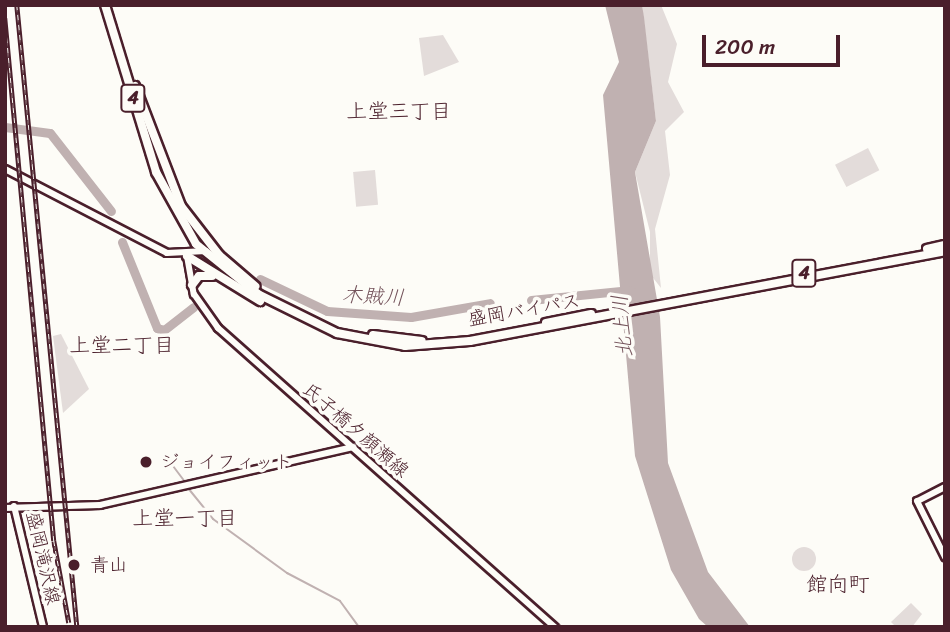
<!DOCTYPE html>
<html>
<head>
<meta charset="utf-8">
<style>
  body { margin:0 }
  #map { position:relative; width:950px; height:632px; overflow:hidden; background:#fdfcf7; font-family:Sriracha,"Klee One",sans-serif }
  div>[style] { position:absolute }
  .green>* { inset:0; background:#e3dcda; transform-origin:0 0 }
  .round { border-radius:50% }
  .water>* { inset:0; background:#c0b1b1 }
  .stream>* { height:2px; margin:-1px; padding:0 1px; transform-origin:1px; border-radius:1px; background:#c0b1b1 }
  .river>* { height:9px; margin:-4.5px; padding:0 4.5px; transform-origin:4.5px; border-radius:4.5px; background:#c0b1b1 }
  .roads { filter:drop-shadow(2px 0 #4a1f2b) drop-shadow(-2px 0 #4a1f2b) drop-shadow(0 2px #4a1f2b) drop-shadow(0 -2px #4a1f2b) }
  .secondary>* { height:6px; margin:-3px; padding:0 3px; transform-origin:3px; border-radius:3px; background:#fdfcf7 }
  .highway>* { height:8px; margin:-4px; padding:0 4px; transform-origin:4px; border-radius:4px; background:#fdfcf7 }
  .rail>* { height:4.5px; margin-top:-2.25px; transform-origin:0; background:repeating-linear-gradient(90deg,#fdfcf7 0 5px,#4a1f2b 0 10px); box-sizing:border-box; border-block:2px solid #4a1f2b }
  .dots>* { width:19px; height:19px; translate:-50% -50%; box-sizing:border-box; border:4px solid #fdfcf7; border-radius:50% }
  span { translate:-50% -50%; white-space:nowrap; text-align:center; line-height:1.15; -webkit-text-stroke:7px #fdfcf7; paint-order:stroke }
  .shield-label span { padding:2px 5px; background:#fdfcf7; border:2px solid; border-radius:5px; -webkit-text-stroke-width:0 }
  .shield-label { font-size:18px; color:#4a1f2b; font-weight:700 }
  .street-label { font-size:19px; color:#4a1f2b }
  .poi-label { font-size:19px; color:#4a1f2b }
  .left { translate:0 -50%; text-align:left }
  .neighbourhood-label { font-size:21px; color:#4a1f2b }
  .water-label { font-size:21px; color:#73525a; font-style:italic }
  .frame { position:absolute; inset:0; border:7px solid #4a1f2b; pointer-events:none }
  .scale { position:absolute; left:702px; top:35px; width:138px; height:32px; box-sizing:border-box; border:4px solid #4a1f2b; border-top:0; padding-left:9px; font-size:21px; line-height:24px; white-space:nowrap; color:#4a1f2b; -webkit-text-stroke:5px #fdfcf7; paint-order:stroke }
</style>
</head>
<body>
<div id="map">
  <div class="green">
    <i style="clip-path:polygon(642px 5px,661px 5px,677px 44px,668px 82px,684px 112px,665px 131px,670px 175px,655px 229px,661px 288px,650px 274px,650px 232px,635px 172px,656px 121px)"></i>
    <i style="clip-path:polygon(443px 35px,459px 62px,424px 76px,419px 38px)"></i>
    <i style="left:868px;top:148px;width:25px;height:37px;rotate:63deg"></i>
    <i style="left:375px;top:170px;width:35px;height:22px;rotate:85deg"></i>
    <i style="clip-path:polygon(61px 334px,89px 389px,63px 413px,53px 336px)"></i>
    <i class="round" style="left:792px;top:547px;width:24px;height:24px"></i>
    <i style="clip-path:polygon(911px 603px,922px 614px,912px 627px,896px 627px,891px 622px)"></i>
  </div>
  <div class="water">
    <i style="clip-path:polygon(605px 5px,642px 5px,644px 17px,656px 121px,635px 172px,660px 317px,668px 463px,708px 572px,750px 627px,708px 627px,699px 619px,671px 570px,635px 456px,603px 95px,619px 62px)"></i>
  </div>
  <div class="stream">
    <i style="left:170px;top:462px;width:26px;rotate:53deg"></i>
    <i style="left:188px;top:488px;width:40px;rotate:51deg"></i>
    <i style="left:213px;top:519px;width:92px;rotate:36.1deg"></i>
    <i style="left:287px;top:573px;width:60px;rotate:27.8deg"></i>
    <i style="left:340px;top:601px;width:32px;rotate:54deg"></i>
  </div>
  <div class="river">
    <i style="left:5px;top:127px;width:45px;rotate:7.6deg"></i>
    <i style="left:50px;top:133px;width:99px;rotate:52deg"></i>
    <i style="left:122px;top:242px;width:93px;rotate:67.9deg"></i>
    <i style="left:157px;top:328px;width:7px;rotate:16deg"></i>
    <i style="left:164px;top:330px;width:37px;rotate:-38deg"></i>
    <i style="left:260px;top:279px;width:74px;rotate:25.5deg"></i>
    <i style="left:327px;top:311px;width:84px;rotate:4.1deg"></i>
    <i style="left:411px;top:317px;width:80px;rotate:-10deg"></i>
    <i style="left:531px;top:300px;width:100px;rotate:-5.8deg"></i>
  </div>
  <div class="roads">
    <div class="secondary">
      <i style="left:5px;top:169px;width:182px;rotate:27.4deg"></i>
      <i style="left:167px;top:253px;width:39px;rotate:-3deg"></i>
      <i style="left:187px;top:256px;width:39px;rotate:80deg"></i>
      <i style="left:194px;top:294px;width:42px;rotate:54.8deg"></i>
      <i style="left:218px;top:328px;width:451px;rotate:41.6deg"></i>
      <i style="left:945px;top:487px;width:31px;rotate:153deg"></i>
      <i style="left:917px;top:501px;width:63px;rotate:63.4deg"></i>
      <i style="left:14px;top:506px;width:124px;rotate:76.5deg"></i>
      <i style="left:5px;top:508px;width:95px;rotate:-1.8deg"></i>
      <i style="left:100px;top:505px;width:260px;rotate:-12.9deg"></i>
    </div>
    <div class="highway">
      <i style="left:105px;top:5px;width:175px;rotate:73deg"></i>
      <i style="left:156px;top:172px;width:82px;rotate:60.9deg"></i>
      <i style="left:196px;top:244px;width:80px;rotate:38.9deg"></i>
      <i style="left:258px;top:294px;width:88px;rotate:26.3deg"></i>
      <i style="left:337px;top:333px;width:69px;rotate:10.8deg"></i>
      <i style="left:405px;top:346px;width:65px;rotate:-4.4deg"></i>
      <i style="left:470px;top:341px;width:483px;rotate:-10.7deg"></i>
      <i style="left:135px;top:86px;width:129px;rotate:69deg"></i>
      <i style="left:181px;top:206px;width:62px;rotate:52.2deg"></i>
      <i style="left:219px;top:255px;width:48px;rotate:40.7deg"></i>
      <i style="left:927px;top:249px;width:18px;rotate:-13deg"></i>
      <i style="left:187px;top:256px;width:86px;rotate:31.7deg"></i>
      <i style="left:192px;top:285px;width:11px;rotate:-52deg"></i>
      <i style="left:199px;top:276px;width:13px"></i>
      <i style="left:546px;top:323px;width:46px;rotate:-11.3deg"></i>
      <i style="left:373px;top:335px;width:49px;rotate:7deg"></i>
    </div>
  </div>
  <div class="rail">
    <i style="left:17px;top:5px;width:624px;rotate:84.48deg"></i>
    <i style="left:5px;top:18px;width:525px;rotate:84.65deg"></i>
    <i style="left:54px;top:541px;width:83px;rotate:79.6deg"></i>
  </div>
  <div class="dots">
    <i style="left:146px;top:462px;background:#4a1f2b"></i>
    <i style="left:74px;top:565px;background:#4a1f2b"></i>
  </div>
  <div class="shield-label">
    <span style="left:133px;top:98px">4</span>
    <span style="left:804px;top:273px">4</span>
  </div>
  <div class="street-label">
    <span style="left:524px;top:310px;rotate:-10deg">盛岡バイパス</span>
    <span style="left:356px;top:430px;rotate:41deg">氏子橋夕顔瀬線</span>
    <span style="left:43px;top:558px;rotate:77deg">盛岡滝沢線</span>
  </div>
  <div class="poi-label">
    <span class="left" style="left:160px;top:462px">ジョイフィット</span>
    <span class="left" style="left:90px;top:565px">青山</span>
  </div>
  <div class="neighbourhood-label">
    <span style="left:399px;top:111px">上堂三丁目</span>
    <span style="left:122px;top:345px">上堂二丁目</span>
    <span style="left:185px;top:518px">上堂一丁目</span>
    <span style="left:838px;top:584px">館向町</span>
  </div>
  <div class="water-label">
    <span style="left:373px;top:296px;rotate:3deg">木賊川</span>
    <span style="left:622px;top:326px;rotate:-95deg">北上川</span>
  </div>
  <div class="frame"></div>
  <div class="scale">200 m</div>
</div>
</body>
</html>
